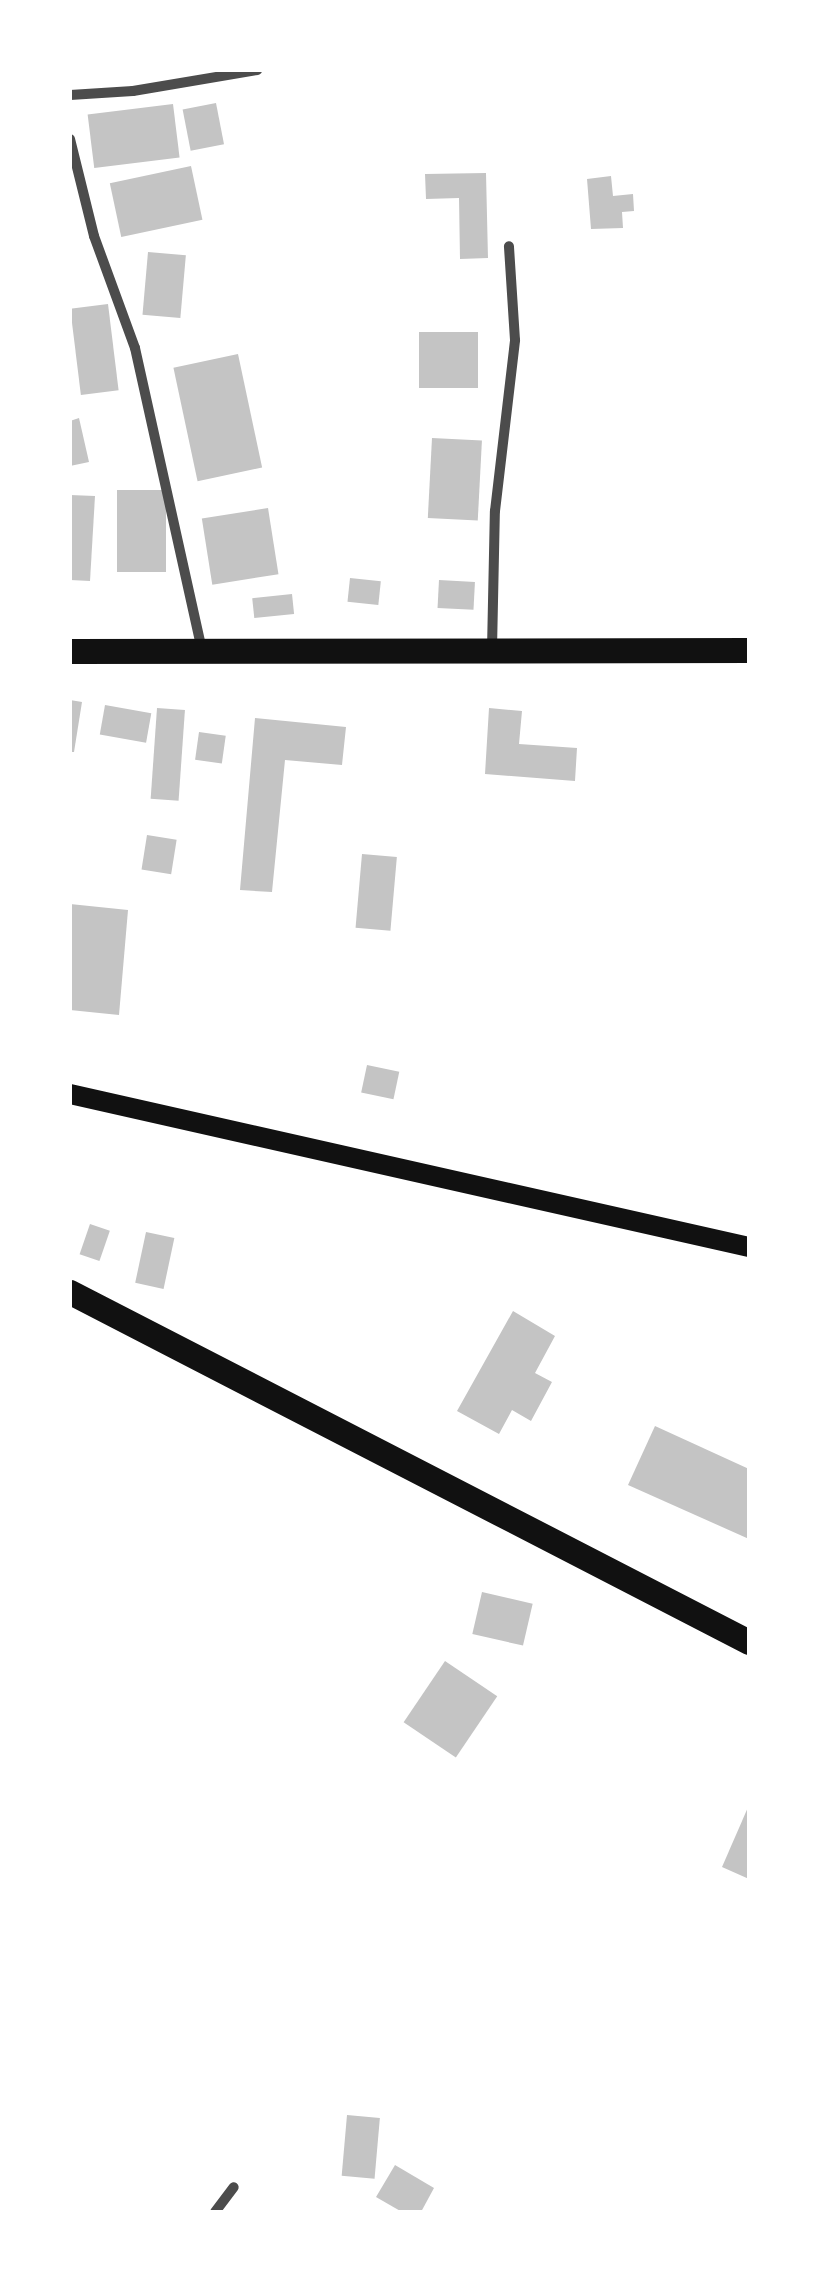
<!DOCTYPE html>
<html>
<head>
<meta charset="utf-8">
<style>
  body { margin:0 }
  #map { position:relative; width:819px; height:2282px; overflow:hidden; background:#fff; font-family:Karla,sans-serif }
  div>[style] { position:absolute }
  .building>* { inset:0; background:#c4c4c4; transform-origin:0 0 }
  .minor>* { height:10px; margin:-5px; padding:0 5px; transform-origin:5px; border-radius:5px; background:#4c4c4c }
  .secondary>* { height:20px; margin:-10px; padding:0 10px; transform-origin:10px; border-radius:10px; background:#111 }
  .primary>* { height:25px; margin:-12.5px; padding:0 12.5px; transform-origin:12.5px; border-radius:12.5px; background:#111 }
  span { translate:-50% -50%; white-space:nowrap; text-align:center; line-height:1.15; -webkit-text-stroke:8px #fff; paint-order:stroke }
  .frame { position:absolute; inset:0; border:72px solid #fff; pointer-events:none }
</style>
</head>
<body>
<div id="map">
  <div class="building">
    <i style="left:216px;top:103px;width:42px;height:34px;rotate:79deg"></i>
    <i style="left:173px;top:104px;width:54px;height:86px;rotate:83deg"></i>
    <i style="left:191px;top:166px;width:55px;height:83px;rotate:78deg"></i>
    <i style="clip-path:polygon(486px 173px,488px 258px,460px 259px,459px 198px,426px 199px,425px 174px)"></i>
    <i style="clip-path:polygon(611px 176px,613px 196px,633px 194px,634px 211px,622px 212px,623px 228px,591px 229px,587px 179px)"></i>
    <i style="left:148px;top:252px;width:38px;height:63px;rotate:5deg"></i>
    <i style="left:108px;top:304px;width:87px;height:38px;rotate:83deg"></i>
    <i style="left:419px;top:332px;width:59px;height:56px"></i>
    <i style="left:238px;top:354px;width:116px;height:66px;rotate:78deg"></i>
    <i style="clip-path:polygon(79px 418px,89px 462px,70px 466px,70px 421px)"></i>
    <i style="left:432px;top:438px;width:50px;height:80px;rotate:3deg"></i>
    <i style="left:117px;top:490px;width:49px;height:82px"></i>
    <i style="clip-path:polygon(70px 495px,95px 496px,90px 581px,70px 580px)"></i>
    <i style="left:268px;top:508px;width:67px;height:67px;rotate:81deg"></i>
    <i style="left:350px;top:578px;width:31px;height:24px;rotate:6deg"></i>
    <i style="left:439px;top:580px;width:36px;height:28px;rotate:3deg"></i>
    <i style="left:292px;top:594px;width:20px;height:40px;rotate:84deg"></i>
    <i style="clip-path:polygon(70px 700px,82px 702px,74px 752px,70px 752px)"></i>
    <i style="left:105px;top:705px;width:47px;height:30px;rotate:10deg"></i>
    <i style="left:157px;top:708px;width:28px;height:91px;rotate:4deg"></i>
    <i style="clip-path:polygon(489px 708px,522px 711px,519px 744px,577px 748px,575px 781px,485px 774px)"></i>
    <i style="clip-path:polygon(255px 718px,346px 727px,342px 765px,285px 760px,272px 892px,240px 890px)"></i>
    <i style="left:199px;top:732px;width:27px;height:28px;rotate:8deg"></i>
    <i style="left:147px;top:835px;width:30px;height:35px;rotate:9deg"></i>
    <i style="left:362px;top:854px;width:35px;height:74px;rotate:5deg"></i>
    <i style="clip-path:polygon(70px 904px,128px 910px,119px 1015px,70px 1010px)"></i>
    <i style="left:367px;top:1065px;width:33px;height:28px;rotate:12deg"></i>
    <i style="left:90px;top:1224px;width:21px;height:32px;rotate:19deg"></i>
    <i style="left:146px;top:1232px;width:29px;height:52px;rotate:12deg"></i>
    <i style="clip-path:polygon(513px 1311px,555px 1336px,535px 1373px,552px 1382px,531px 1421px,512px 1410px,499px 1434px,457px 1411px)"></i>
    <i style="clip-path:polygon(655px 1426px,749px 1469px,749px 1539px,628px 1485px)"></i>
    <i style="left:482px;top:1592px;width:52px;height:43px;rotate:13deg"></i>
    <i style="left:445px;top:1661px;width:63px;height:74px;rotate:34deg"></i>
    <i style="clip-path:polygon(749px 1805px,749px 1879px,722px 1867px)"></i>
    <i style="left:347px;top:2115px;width:33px;height:61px;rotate:5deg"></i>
    <i style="clip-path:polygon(395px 2165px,434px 2188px,421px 2212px,402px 2212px,376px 2197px)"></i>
  </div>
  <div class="minor">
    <i style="left:70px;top:95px;width:63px;rotate:-3.6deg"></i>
    <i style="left:133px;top:91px;width:126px;rotate:-9.6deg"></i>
    <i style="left:70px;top:139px;width:100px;rotate:76.1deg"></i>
    <i style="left:94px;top:236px;width:119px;rotate:69.9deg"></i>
    <i style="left:135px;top:348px;width:309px;rotate:77.5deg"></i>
    <i style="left:492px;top:649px;width:138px;rotate:-88.8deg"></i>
    <i style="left:495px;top:511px;width:172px;rotate:-83.3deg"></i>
    <i style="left:515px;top:340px;width:94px;rotate:-93.7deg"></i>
    <i style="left:215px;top:2212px;width:31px;rotate:-53deg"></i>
  </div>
  <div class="secondary">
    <i style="left:70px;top:1094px;width:696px;rotate:12.7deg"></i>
  </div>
  <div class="primary">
    <i style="left:70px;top:651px;width:679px;rotate:-0.08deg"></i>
    <i style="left:70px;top:1292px;width:764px;rotate:27.27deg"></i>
  </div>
  <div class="frame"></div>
</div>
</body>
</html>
